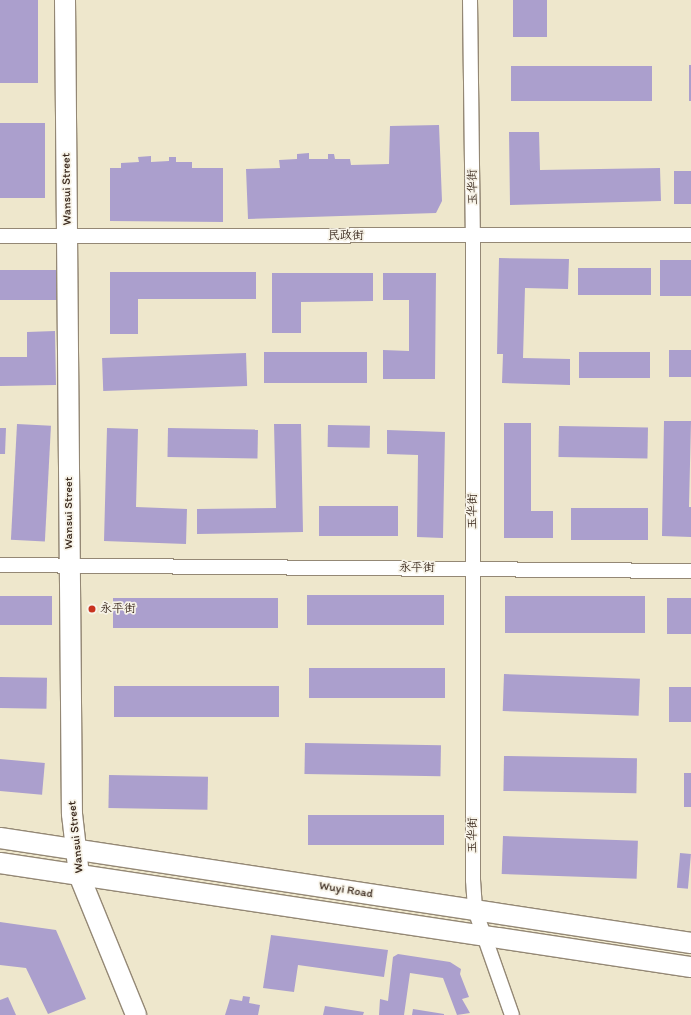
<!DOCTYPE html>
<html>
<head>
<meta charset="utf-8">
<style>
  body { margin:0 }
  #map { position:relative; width:691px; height:1015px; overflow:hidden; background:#eee7cc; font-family:Itim,"LXGW WenKai TC",sans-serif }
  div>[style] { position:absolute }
  .building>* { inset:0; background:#ab9fcd; transform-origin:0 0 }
  .roads { filter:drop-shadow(1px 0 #948875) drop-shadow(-1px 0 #948875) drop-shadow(0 1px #948875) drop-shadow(0 -1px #948875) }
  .street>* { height:14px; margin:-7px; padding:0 7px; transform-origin:7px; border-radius:7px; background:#fff }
  .secondary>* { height:20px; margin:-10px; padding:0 10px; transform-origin:10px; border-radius:10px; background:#fff }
  .dots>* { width:11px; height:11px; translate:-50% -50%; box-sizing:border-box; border:2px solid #f7f3e8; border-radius:50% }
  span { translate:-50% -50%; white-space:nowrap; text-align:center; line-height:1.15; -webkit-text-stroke:3.5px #f7f3e8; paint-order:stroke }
  .street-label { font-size:12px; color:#3b2a1e }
  .poi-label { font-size:12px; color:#3b2a1e }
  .left { translate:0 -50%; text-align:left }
</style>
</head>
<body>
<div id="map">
  <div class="building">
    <i style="left:0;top:0;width:38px;height:83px"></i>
    <i style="left:513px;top:0;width:34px;height:37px"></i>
    <i style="left:689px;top:65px;width:2px;height:36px"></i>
    <i style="left:511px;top:66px;width:141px;height:35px"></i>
    <i style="left:0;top:123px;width:45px;height:75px"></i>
    <i style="clip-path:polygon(439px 125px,442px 201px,436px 213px,248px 219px,246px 169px,280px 168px,279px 160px,297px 159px,297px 154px,309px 153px,309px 159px,328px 159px,328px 154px,334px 154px,335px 159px,350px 159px,351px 165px,389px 164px,390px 126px)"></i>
    <i style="clip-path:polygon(509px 132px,539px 132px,540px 170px,660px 168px,661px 201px,510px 205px)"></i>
    <i style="clip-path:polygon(151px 156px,151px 162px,169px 161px,169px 157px,176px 157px,176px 162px,192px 162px,192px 168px,223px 168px,223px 222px,110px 221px,110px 168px,121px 168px,121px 163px,139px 162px,138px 157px)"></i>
    <i style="left:674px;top:171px;width:17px;height:33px"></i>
    <i style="clip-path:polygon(499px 258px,569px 259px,568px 289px,525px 288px,523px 358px,570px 359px,570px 385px,502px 383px,503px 354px,497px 354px)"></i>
    <i style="left:691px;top:260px;width:36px;height:31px;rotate:90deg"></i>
    <i style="left:578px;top:268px;width:73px;height:27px"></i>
    <i style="left:0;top:270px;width:59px;height:30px"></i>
    <i style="clip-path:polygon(110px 272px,256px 272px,256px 299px,138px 299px,138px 334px,110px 334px)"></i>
    <i style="clip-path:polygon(272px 273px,373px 273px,373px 301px,301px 302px,301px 333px,272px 333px)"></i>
    <i style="clip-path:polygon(383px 273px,436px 273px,435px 379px,383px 379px,383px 350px,409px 351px,409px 300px,383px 300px)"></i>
    <i style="clip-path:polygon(55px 331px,56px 385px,0 386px,0 357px,27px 357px,27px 332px)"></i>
    <i style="left:669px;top:350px;width:22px;height:27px"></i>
    <i style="left:264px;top:352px;width:103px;height:31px"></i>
    <i style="left:579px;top:352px;width:71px;height:26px"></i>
    <i style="left:246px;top:353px;width:33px;height:144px;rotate:88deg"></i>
    <i style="clip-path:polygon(664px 421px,691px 421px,689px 507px,691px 507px,691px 537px,662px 536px)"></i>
    <i style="clip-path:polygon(504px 423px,531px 423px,531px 511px,553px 511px,553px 538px,504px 538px)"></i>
    <i style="left:17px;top:424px;width:34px;height:116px;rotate:3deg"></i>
    <i style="clip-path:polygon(274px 424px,301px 424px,303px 532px,197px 534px,197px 509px,276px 508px)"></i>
    <i style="left:328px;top:425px;width:42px;height:22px;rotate:1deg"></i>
    <i style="left:559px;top:426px;width:89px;height:31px;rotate:1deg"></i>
    <i style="clip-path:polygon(0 428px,6px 428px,5px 454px,0 454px)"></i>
    <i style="clip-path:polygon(107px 428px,138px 429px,136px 507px,187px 509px,186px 544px,104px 541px)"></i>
    <i style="left:168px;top:428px;width:90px;height:29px;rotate:1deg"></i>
    <i style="clip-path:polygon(387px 430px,445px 432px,443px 538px,417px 537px,418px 455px,387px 454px)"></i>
    <i style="left:398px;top:506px;width:30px;height:79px;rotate:90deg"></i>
    <i style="left:571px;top:508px;width:77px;height:32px"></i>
    <i style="left:307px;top:595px;width:137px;height:30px"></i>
    <i style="left:0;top:596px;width:52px;height:29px"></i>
    <i style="left:505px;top:596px;width:140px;height:37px"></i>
    <i style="left:113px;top:598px;width:165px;height:30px"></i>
    <i style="left:667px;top:598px;width:24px;height:36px"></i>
    <i style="left:309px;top:668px;width:136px;height:30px"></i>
    <i style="left:504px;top:674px;width:136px;height:37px;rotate:2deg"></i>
    <i style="left:0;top:677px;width:47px;height:31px;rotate:1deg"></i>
    <i style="left:114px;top:686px;width:165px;height:31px"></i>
    <i style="left:669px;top:687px;width:22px;height:35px"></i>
    <i style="left:305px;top:743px;width:136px;height:31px;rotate:1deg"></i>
    <i style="left:504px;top:756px;width:133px;height:35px;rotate:1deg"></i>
    <i style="left:0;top:759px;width:45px;height:32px;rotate:5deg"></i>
    <i style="left:684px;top:773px;width:7px;height:34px"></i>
    <i style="left:109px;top:775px;width:99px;height:33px;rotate:1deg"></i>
    <i style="left:308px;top:815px;width:136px;height:30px"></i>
    <i style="left:503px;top:836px;width:135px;height:38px;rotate:2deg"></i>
    <i style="left:680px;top:853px;width:11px;height:35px;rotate:5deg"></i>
    <i style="clip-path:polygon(0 922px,56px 930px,86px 999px,48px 1014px,26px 968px,0 965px)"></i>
    <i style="clip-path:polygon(271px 935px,388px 950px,384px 977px,298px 965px,294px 992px,263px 988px)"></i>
    <i style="clip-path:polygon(398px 954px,450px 962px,461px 969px,460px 974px,469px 997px,462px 999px,470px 1013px,457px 1015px,443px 978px,410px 973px,404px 1015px,379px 1015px,380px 999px,388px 1001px,393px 957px)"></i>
    <i style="clip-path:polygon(243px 996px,250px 997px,249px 1003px,260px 1005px,258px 1015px,225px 1015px,230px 999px,242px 1001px)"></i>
    <i style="clip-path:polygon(8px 997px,16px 1015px,0 1015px,0 1000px)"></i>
    <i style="clip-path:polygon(325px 1006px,364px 1012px,363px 1015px,323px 1015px)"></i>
    <i style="clip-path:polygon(413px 1009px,444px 1014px,444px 1015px,412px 1015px)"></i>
  </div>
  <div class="roads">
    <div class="street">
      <i style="left:470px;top:0;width:236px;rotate:89.3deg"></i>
      <i style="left:473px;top:236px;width:644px;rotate:90deg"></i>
      <i style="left:473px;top:880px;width:30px;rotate:86deg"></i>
      <i style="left:475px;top:910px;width:111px;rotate:70.6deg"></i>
      <i style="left:0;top:236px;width:691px;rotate:-0.08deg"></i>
      <i style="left:0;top:565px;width:691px;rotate:0.5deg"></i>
    </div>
    <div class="secondary">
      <i style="left:65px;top:0;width:814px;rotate:89.51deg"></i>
      <i style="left:72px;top:814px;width:61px;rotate:83.5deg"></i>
      <i style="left:79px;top:875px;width:151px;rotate:67.8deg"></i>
      <i style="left:0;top:838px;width:699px;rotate:8.64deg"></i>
      <i style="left:0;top:863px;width:699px;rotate:8.56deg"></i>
    </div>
  </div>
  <div class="dots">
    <i style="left:92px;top:609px;background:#c8321e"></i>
  </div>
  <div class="street-label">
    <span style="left:473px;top:187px;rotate:-91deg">玉华街</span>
    <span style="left:67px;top:189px;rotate:-91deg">Wansui Street</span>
    <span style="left:346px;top:236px">民政街</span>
    <span style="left:473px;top:511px;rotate:-90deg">玉华街</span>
    <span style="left:69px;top:513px;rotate:-90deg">Wansui Street</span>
    <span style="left:417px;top:568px">永平街</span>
    <span style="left:473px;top:835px;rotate:-90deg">玉华街</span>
    <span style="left:76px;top:837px;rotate:-96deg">Wansui Street</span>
    <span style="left:346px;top:890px;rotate:9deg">Wuyi Road</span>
  </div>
  <div class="poi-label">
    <span class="left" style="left:100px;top:609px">永平街</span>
  </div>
</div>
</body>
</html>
